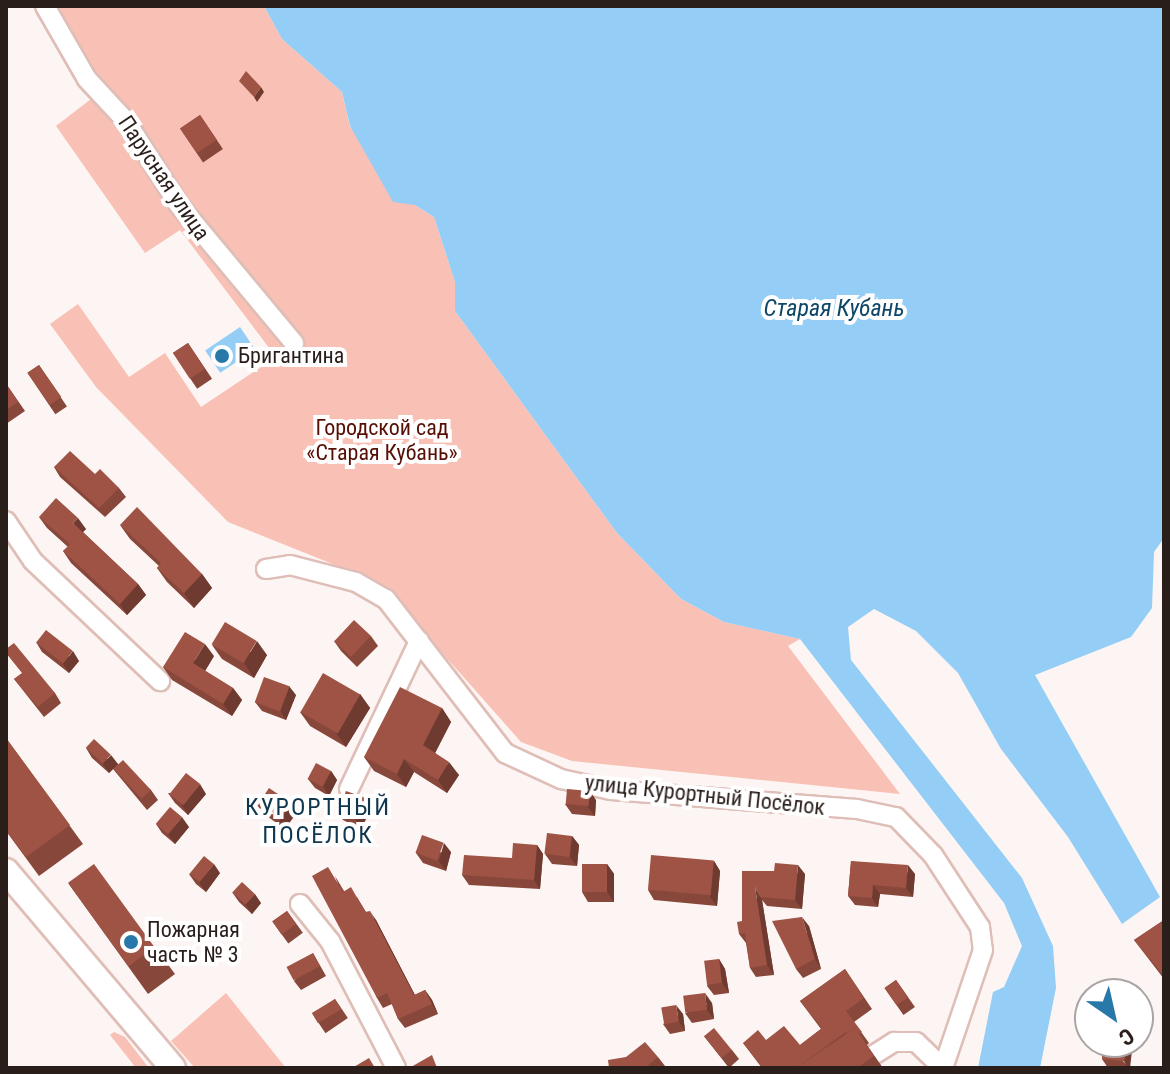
<!DOCTYPE html>
<html>
<head>
<meta charset="utf-8">
<style>
  body { margin:0 }
  #map { position:relative; width:1170px; height:1074px; overflow:hidden; background:#fcf5f3; font-family:"Roboto Condensed",sans-serif }
  div>[style] { position:absolute }
  .green>* { inset:0; background:#f9c1b6 }
  .water>* { inset:0; background:#94cdf5; transform-origin:0 0 }
  .roads { filter:drop-shadow(2px 0 #dfbeb7) drop-shadow(-2px 0 #dfbeb7) drop-shadow(0 2px #dfbeb7) drop-shadow(0 -2px #dfbeb7) }
  .street>* { height:18px; margin:-9px; padding:0 9px; transform-origin:9px; border-radius:9px; background:#fff }
  .secondary>* { height:24px; margin:-12px; padding:0 12px; transform-origin:12px; border-radius:12px; background:#fff }
  .wall>* { inset:0; background:#88473b; transform-origin:0 0 }
  .shaded-wall>* { inset:0; background:#6f3a30 }
  .building>* { inset:0; background:#9e5345; transform-origin:0 0 }
  .dots>* { width:22px; height:22px; translate:-50% -50%; box-sizing:border-box; border:4px solid #fff; border-radius:50% }
  span { translate:-50% -50%; white-space:nowrap; text-align:center; line-height:1.15; -webkit-text-stroke:8px #fff; paint-order:stroke }
  .street-label { font-size:22px; color:#2a1e1b }
  .poi-label { font-size:22px; color:#2a1e1b }
  .left { translate:0 -50%; text-align:left }
  .park-label { font-size:22px; color:#570f05 }
  .water-label { font-size:24px; color:#0e4768; font-style:italic }
  .neighbourhood-label { font-size:24px; color:#11374f; letter-spacing:2px }
  .frame { position:absolute; inset:0; border:8px solid #2a1e1b; pointer-events:none }
  .north { position:absolute; left:1074px; top:978px; width:80px; height:80px; box-sizing:border-box; background:#fff; border:2px solid #aaa5a4; border-radius:50%; rotate:146deg; font-size:22px; font-weight:700; line-height:32px; text-align:center; color:#2a1e1b }
  .north::after { content:''; display:block; margin:auto; width:28px; height:36px; background:#2879aa; clip-path:polygon(50% 0,100% 100%,50% 72%,0 100%) }
</style>
</head>
<body>
<div id="map">
  <div class="green">
    <i style="clip-path:polygon(54px 6px,264px 6px,282px 39px,342px 92px,350px 127px,415px 205px,434px 217px,455px 282px,455px 311px,617px 533px,681px 599px,724px 622px,800px 639px,788px 646px,900px 794px,572px 761px,521px 742px,380px 583px,228px 522px,96px 387px,50px 324px,78px 304px,129px 377px,165px 353px,201px 407px,276px 357px,180px 230px,145px 253px,56px 126px,100px 92px)"></i>
    <i style="clip-path:polygon(226px 993px,286px 1068px,195px 1068px,171px 1041px)"></i>
    <i style="clip-path:polygon(114px 1032px,125px 1037px,149px 1068px,136px 1068px,110px 1035px)"></i>
  </div>
  <div class="water">
    <i style="clip-path:polygon(264px 6px,1164px 6px,1164px 538px,1154px 552px,1152px 608px,1131px 637px,1035px 675px,1160px 897px,1122px 924px,1068px 837px,1001px 749px,958px 673px,916px 631px,874px 609px,848px 627px,851px 660px,1022px 878px,1053px 946px,1056px 988px,1040px 1068px,978px 1068px,993px 992px,1004px 987px,1022px 946px,1004px 903px,800px 639px,724px 622px,681px 599px,617px 533px,455px 311px,455px 282px,434px 217px,415px 205px,393px 202px,350px 126px,342px 92px,282px 39px)"></i>
    <i style="left:240px;top:327px;width:27px;height:42px;rotate:56deg"></i>
  </div>
  <div class="roads">
    <div class="street">
      <i style="left:45px;top:6px;width:84px;rotate:60.1deg"></i>
      <i style="left:87px;top:79px;width:57px;rotate:47.1deg"></i>
      <i style="left:126px;top:121px;width:99px;rotate:57.8deg"></i>
      <i style="left:179px;top:205px;width:180px;rotate:50.2deg"></i>
      <i style="left:6px;top:521px;width:48px;rotate:56deg"></i>
      <i style="left:33px;top:561px;width:175px;rotate:43.4deg"></i>
      <i style="left:266px;top:569px;width:24px;rotate:-9deg"></i>
      <i style="left:290px;top:565px;width:68px;rotate:14.4deg"></i>
      <i style="left:356px;top:582px;width:34px;rotate:30deg"></i>
      <i style="left:386px;top:599px;width:195px;rotate:52.3deg"></i>
      <i style="left:505px;top:753px;width:62px;rotate:24.9deg"></i>
      <i style="left:561px;top:779px;width:51px;rotate:12.4deg"></i>
      <i style="left:611px;top:790px;width:247px;rotate:4.4deg"></i>
      <i style="left:857px;top:809px;width:40px;rotate:12deg"></i>
      <i style="left:896px;top:817px;width:53px;rotate:45.8deg"></i>
      <i style="left:933px;top:855px;width:86px;rotate:56.9deg"></i>
      <i style="left:980px;top:927px;width:23px;rotate:83deg"></i>
      <i style="left:983px;top:950px;width:125px;rotate:108.7deg"></i>
      <i style="left:349px;top:789px;width:164px;rotate:-64.7deg"></i>
      <i style="left:300px;top:904px;width:48px;rotate:51deg"></i>
      <i style="left:330px;top:941px;width:143px;rotate:62.5deg"></i>
      <i style="left:853px;top:1068px;width:49px;rotate:-32.4deg"></i>
      <i style="left:894px;top:1042px;width:22px"></i>
      <i style="left:916px;top:1042px;width:37px;rotate:44deg"></i>
    </div>
    <div class="secondary">
      <i style="left:6px;top:871px;width:258px;rotate:49.7deg"></i>
    </div>
  </div>
  <div class="wall">
    <i style="left:200px;top:115px;width:41px;height:24px;rotate:56deg"></i>
    <i style="left:188px;top:343px;width:43px;height:18px;rotate:56deg"></i>
    <i style="left:39px;top:365px;width:50px;height:14px;rotate:56deg"></i>
    <i style="clip-path:polygon(7px 385px,25px 411px,6px 424px,6px 386px)"></i>
    <i style="clip-path:polygon(54px 467px,95px 474px,119px 488px,126px 497px,105px 517px,60px 477px)"></i>
    <i style="clip-path:polygon(39px 517px,86px 529px,83px 532px,138px 584px,146px 595px,127px 615px,71px 563px,63px 551px,68px 547px,47px 528px)"></i>
    <i style="clip-path:polygon(120px 525px,202px 574px,212px 588px,194px 608px,167px 582px,157px 568px,159px 566px,130px 539px)"></i>
    <i style="clip-path:polygon(371px 636px,378px 646px,357px 667px,341px 651px,334px 641px)"></i>
    <i style="clip-path:polygon(36px 642px,79px 661px,69px 673px,42px 652px)"></i>
    <i style="clip-path:polygon(212px 645px,267px 655px,254px 678px,222px 659px)"></i>
    <i style="clip-path:polygon(214px 656px,205px 671px,233px 688px,242px 700px,232px 716px,172px 680px,163px 667px)"></i>
    <i style="clip-path:polygon(21px 674px,55px 693px,61px 703px,44px 717px,14px 679px)"></i>
    <i style="clip-path:polygon(360px 694px,370px 708px,346px 747px,310px 726px,300px 712px)"></i>
    <i style="clip-path:polygon(296px 695px,286px 720px,262px 711px,255px 702px)"></i>
    <i style="clip-path:polygon(442px 708px,451px 722px,435px 753px,459px 775px,447px 793px,414px 772px,406px 787px,374px 771px,364px 757px)"></i>
    <i style="clip-path:polygon(6px 738px,83px 844px,39px 876px,6px 831px)"></i>
    <i style="clip-path:polygon(86px 748px,118px 764px,151px 790px,158px 800px,147px 810px,113px 769px,109px 773px,92px 758px)"></i>
    <i style="clip-path:polygon(331px 771px,337px 780px,329px 796px,315px 788px,308px 779px)"></i>
    <i style="clip-path:polygon(168px 793px,206px 794px,188px 815px,175px 803px)"></i>
    <i style="clip-path:polygon(365px 798px,372px 807px,361px 829px,343px 820px,336px 810px)"></i>
    <i style="clip-path:polygon(596px 800px,595px 816px,572px 814px,565px 804px)"></i>
    <i style="clip-path:polygon(257px 805px,297px 812px,285px 829px,264px 814px)"></i>
    <i style="clip-path:polygon(156px 824px,189px 827px,175px 844px,162px 833px)"></i>
    <i style="clip-path:polygon(572px 836px,579px 845px,577px 866px,552px 864px,545px 854px)"></i>
    <i style="clip-path:polygon(537px 845px,543px 854px,540px 889px,469px 885px,462px 875px,512px 858px)"></i>
    <i style="clip-path:polygon(451px 852px,446px 871px,423px 863px,416px 853px)"></i>
    <i style="clip-path:polygon(714px 861px,720px 871px,717px 906px,654px 900px,648px 890px)"></i>
    <i style="clip-path:polygon(851px 861px,915px 874px,913px 897px,880px 894px,878px 907px,855px 905px,848px 896px)"></i>
    <i style="clip-path:polygon(607px 864px,614px 874px,614px 902px,588px 902px,582px 892px)"></i>
    <i style="clip-path:polygon(774px 871px,805px 874px,802px 909px,767px 906px,762px 900px,774px 975px,756px 977px,750px 968px,746px 943px,739px 934px,742px 921px)"></i>
    <i style="clip-path:polygon(220px 873px,206px 892px,196px 884px,189px 874px)"></i>
    <i style="clip-path:polygon(335px 876px,344px 891px,357px 897px,366px 912px,376px 920px,415px 995px,425px 990px,432px 1000px,438px 1014px,405px 1028px,398px 1019px,392px 1004px,383px 1008px,377px 998px)"></i>
    <i style="clip-path:polygon(68px 883px,155px 947px,175px 974px,148px 994px)"></i>
    <i style="clip-path:polygon(232px 892px,261px 903px,252px 914px,239px 902px)"></i>
    <i style="left:287px;top:911px;width:27px;height:18px;rotate:54deg"></i>
    <i style="clip-path:polygon(1164px 920px,1164px 979px,1134px 940px)"></i>
    <i style="clip-path:polygon(809px 926px,821px 969px,803px 978px,796px 969px)"></i>
    <i style="clip-path:polygon(313px 953px,326px 976px,301px 990px,294px 981px)"></i>
    <i style="clip-path:polygon(719px 959px,725px 969px,729px 993px,714px 995px,707px 986px)"></i>
    <i style="clip-path:polygon(845px 969px,872px 1009px,854px 1022px,869px 1043px,867px 1045px,883px 1068px,762px 1068px,743px 1043px,766px 1040px,800px 1045px,821px 1029px,800px 1001px)"></i>
    <i style="left:896px;top:980px;width:33px;height:14px;rotate:55deg"></i>
    <i style="left:335px;top:999px;width:23px;height:27px;rotate:56deg"></i>
    <i style="clip-path:polygon(712px 1003px,714px 1019px,692px 1023px,685px 1013px)"></i>
    <i style="clip-path:polygon(683px 1014px,685px 1031px,670px 1034px,663px 1024px)"></i>
    <i style="clip-path:polygon(704px 1036px,732px 1050px,739px 1059px,729px 1068px)"></i>
    <i style="clip-path:polygon(1104px 1042px,1130px 1068px,1108px 1068px,1102px 1059px)"></i>
    <i style="clip-path:polygon(658px 1057px,665px 1066px,663px 1068px,609px 1068px)"></i>
  </div>
  <div class="shaded-wall">
    <i style="clip-path:polygon(261px 87px,264px 92px,257px 102px,254px 97px)"></i>
    <i style="clip-path:polygon(78px 518px,86px 529px,81px 534px,73px 523px)"></i>
    <i style="clip-path:polygon(202px 574px,212px 588px,194px 608px,184px 593px)"></i>
    <i style="clip-path:polygon(138px 584px,146px 595px,127px 615px,120px 604px)"></i>
    <i style="clip-path:polygon(257px 641px,267px 655px,254px 678px,244px 663px)"></i>
    <i style="clip-path:polygon(205px 644px,214px 656px,202px 676px,193px 663px)"></i>
    <i style="clip-path:polygon(73px 651px,79px 661px,69px 673px,63px 664px)"></i>
    <i style="clip-path:polygon(289px 686px,296px 695px,286px 720px,280px 711px)"></i>
    <i style="clip-path:polygon(233px 688px,242px 700px,232px 716px,223px 704px)"></i>
    <i style="clip-path:polygon(360px 694px,370px 708px,346px 747px,336px 733px)"></i>
    <i style="clip-path:polygon(442px 708px,451px 722px,432px 759px,423px 745px)"></i>
    <i style="clip-path:polygon(111px 755px,118px 764px,109px 773px,103px 764px)"></i>
    <i style="clip-path:polygon(404px 759px,414px 772px,406px 787px,397px 774px)"></i>
    <i style="clip-path:polygon(449px 762px,459px 775px,447px 793px,438px 780px)"></i>
    <i style="clip-path:polygon(331px 771px,337px 780px,329px 796px,323px 786px)"></i>
    <i style="clip-path:polygon(200px 784px,206px 794px,188px 815px,182px 805px)"></i>
    <i style="clip-path:polygon(590px 791px,596px 800px,595px 816px,588px 807px)"></i>
    <i style="clip-path:polygon(365px 798px,372px 807px,361px 829px,355px 819px)"></i>
    <i style="clip-path:polygon(291px 803px,297px 812px,285px 829px,279px 820px)"></i>
    <i style="clip-path:polygon(182px 817px,189px 827px,175px 844px,168px 834px)"></i>
    <i style="clip-path:polygon(572px 836px,579px 845px,577px 866px,570px 857px)"></i>
    <i style="clip-path:polygon(444px 843px,451px 852px,446px 871px,439px 861px)"></i>
    <i style="clip-path:polygon(537px 845px,543px 854px,540px 889px,534px 880px)"></i>
    <i style="clip-path:polygon(714px 861px,720px 871px,717px 906px,710px 897px)"></i>
    <i style="clip-path:polygon(214px 864px,220px 873px,206px 892px,199px 882px)"></i>
    <i style="clip-path:polygon(607px 864px,614px 874px,614px 902px,607px 892px)"></i>
    <i style="clip-path:polygon(798px 865px,805px 874px,802px 909px,795px 900px)"></i>
    <i style="clip-path:polygon(908px 865px,915px 874px,913px 897px,906px 888px)"></i>
    <i style="clip-path:polygon(873px 885px,880px 894px,878px 907px,872px 898px)"></i>
    <i style="clip-path:polygon(755px 887px,762px 900px,774px 975px,767px 965px)"></i>
    <i style="clip-path:polygon(255px 894px,261px 903px,252px 914px,245px 904px)"></i>
    <i style="clip-path:polygon(370px 911px,376px 920px,420px 1005px,414px 995px)"></i>
    <i style="clip-path:polygon(802px 917px,809px 926px,821px 969px,815px 959px)"></i>
    <i style="clip-path:polygon(719px 959px,725px 969px,729px 993px,722px 983px)"></i>
    <i style="clip-path:polygon(425px 990px,432px 1000px,438px 1014px,432px 1004px)"></i>
    <i style="clip-path:polygon(705px 993px,712px 1003px,714px 1019px,707px 1010px)"></i>
    <i style="clip-path:polygon(676px 1005px,683px 1014px,685px 1031px,679px 1022px)"></i>
    <i style="clip-path:polygon(1125px 1042px,1133px 1042px,1130px 1068px,1128px 1068px,1124px 1061px)"></i>
  </div>
  <div class="building">
    <i style="clip-path:polygon(246px 71px,261px 87px,254px 97px,239px 81px)"></i>
    <i style="left:200px;top:115px;width:30px;height:24px;rotate:56deg"></i>
    <i style="left:188px;top:343px;width:31px;height:18px;rotate:57deg"></i>
    <i style="left:39px;top:365px;width:39px;height:14px;rotate:55deg"></i>
    <i style="clip-path:polygon(7px 385px,18px 402px,6px 410px,6px 386px)"></i>
    <i style="clip-path:polygon(70px 451px,95px 474px,100px 469px,119px 488px,99px 508px,54px 467px)"></i>
    <i style="clip-path:polygon(56px 498px,78px 518px,73px 523px,138px 584px,120px 604px,63px 551px,70px 544px,39px 517px)"></i>
    <i style="clip-path:polygon(137px 507px,202px 574px,184px 593px,157px 568px,161px 563px,120px 525px)"></i>
    <i style="left:354px;top:620px;width:23px;height:29px;rotate:43deg"></i>
    <i style="left:225px;top:622px;width:37px;height:26px;rotate:31deg"></i>
    <i style="left:46px;top:630px;width:34px;height:16px;rotate:38deg"></i>
    <i style="clip-path:polygon(185px 632px,205px 644px,193px 663px,233px 688px,223px 704px,163px 667px)"></i>
    <i style="clip-path:polygon(14px 643px,55px 693px,38px 707px,14px 679px,22px 673px,6px 653px,6px 649px)"></i>
    <i style="left:323px;top:673px;width:43px;height:45px;rotate:30deg"></i>
    <i style="left:264px;top:677px;width:27px;height:27px;rotate:20deg"></i>
    <i style="clip-path:polygon(400px 687px,442px 708px,423px 745px,449px 762px,438px 780px,404px 759px,397px 774px,364px 757px)"></i>
    <i style="clip-path:polygon(6px 738px,70px 825px,26px 857px,6px 830px)"></i>
    <i style="left:94px;top:739px;width:23px;height:12px;rotate:43deg"></i>
    <i style="left:123px;top:760px;width:41px;height:13px;rotate:47deg"></i>
    <i style="left:316px;top:763px;width:17px;height:18px;rotate:28deg"></i>
    <i style="left:186px;top:773px;width:18px;height:27px;rotate:38deg"></i>
    <i style="left:269px;top:788px;width:27px;height:21px;rotate:34deg"></i>
    <i style="left:567px;top:789px;width:23px;height:15px;rotate:5deg"></i>
    <i style="left:346px;top:791px;width:20px;height:21px;rotate:20deg"></i>
    <i style="left:170px;top:807px;width:16px;height:22px;rotate:40deg"></i>
    <i style="left:547px;top:833px;width:25px;height:21px;rotate:7deg"></i>
    <i style="left:422px;top:835px;width:23px;height:19px;rotate:20deg"></i>
    <i style="clip-path:polygon(513px 843px,537px 845px,534px 880px,462px 875px,464px 855px,512px 858px)"></i>
    <i style="left:651px;top:855px;width:63px;height:35px;rotate:5deg"></i>
    <i style="left:204px;top:856px;width:13px;height:23px;rotate:39deg"></i>
    <i style="clip-path:polygon(851px 861px,908px 865px,906px 888px,873px 885px,872px 898px,848px 896px)"></i>
    <i style="clip-path:polygon(775px 863px,798px 865px,795px 900px,760px 897px,755px 887px,767px 965px,750px 968px,745px 933px,739px 934px,737px 922px,742px 921px,742px 871px,774px 871px)"></i>
    <i style="left:94px;top:864px;width:103px;height:32px;rotate:54deg"></i>
    <i style="left:582px;top:864px;width:25px;height:28px"></i>
    <i style="clip-path:polygon(328px 867px,343px 892px,351px 887px,365px 912px,370px 911px,414px 995px,425px 990px,432px 1004px,398px 1019px,387px 993px,377px 998px,312px 876px)"></i>
    <i style="left:242px;top:882px;width:18px;height:14px;rotate:43deg"></i>
    <i style="left:287px;top:911px;width:16px;height:18px;rotate:55deg"></i>
    <i style="clip-path:polygon(802px 917px,815px 959px,796px 969px,772px 921px)"></i>
    <i style="clip-path:polygon(1164px 920px,1164px 976px,1134px 940px)"></i>
    <i style="left:313px;top:953px;width:15px;height:30px;rotate:62deg"></i>
    <i style="left:719px;top:959px;width:24px;height:15px;rotate:83deg"></i>
    <i style="clip-path:polygon(845px 969px,864px 998px,846px 1011px,862px 1032px,859px 1034px,855px 1028px,847px 1033px,846px 1032px,796px 1068px,763px 1068px,743px 1043px,758px 1030px,766px 1040px,784px 1026px,800px 1045px,822px 1028px,800px 1001px)"></i>
    <i style="left:896px;top:980px;width:21px;height:14px;rotate:55deg"></i>
    <i style="left:705px;top:993px;width:17px;height:22px;rotate:83deg"></i>
    <i style="left:335px;top:999px;width:12px;height:27px;rotate:59deg"></i>
    <i style="left:676px;top:1005px;width:17px;height:15px;rotate:80deg"></i>
    <i style="left:714px;top:1028px;width:28px;height:13px;rotate:51deg"></i>
    <i style="clip-path:polygon(855px 1028px,874px 1056px,857px 1068px,796px 1068px)"></i>
    <i style="clip-path:polygon(645px 1042px,658px 1057px,645px 1068px,609px 1068px,608px 1060px,626px 1057px)"></i>
    <i style="clip-path:polygon(1104px 1042px,1125px 1042px,1124px 1061px,1102px 1059px)"></i>
    <i style="clip-path:polygon(432px 1055px,437px 1068px,412px 1068px,411px 1067px)"></i>
    <i style="clip-path:polygon(369px 1058px,375px 1068px,352px 1068px)"></i>
  </div>
  <div class="dots">
    <i style="left:222px;top:356px;background:#2879aa"></i>
    <i style="left:131px;top:942px;background:#2879aa"></i>
  </div>
  <div class="street-label">
    <span style="left:164px;top:178px;rotate:56deg">Парусная улица</span>
    <span style="left:705px;top:795px;rotate:6deg">улица Курортный Посёлок</span>
  </div>
  <div class="poi-label">
    <span class="left" style="left:238px;top:356px">Бригантина</span>
    <span class="left" style="left:147px;top:942px">Пожарная<br>часть № 3</span>
  </div>
  <div class="park-label">
    <span style="left:382px;top:440px">Городской сад<br>«Старая Кубань»</span>
  </div>
  <div class="water-label">
    <span style="left:834px;top:309px">Старая Кубань</span>
  </div>
  <div class="neighbourhood-label">
    <span style="left:318px;top:822px">КУРОРТНЫЙ<br>ПОСЁЛОК</span>
  </div>
  <div class="frame"></div>
  <div class="north">С</div>
</div>
</body>
</html>
